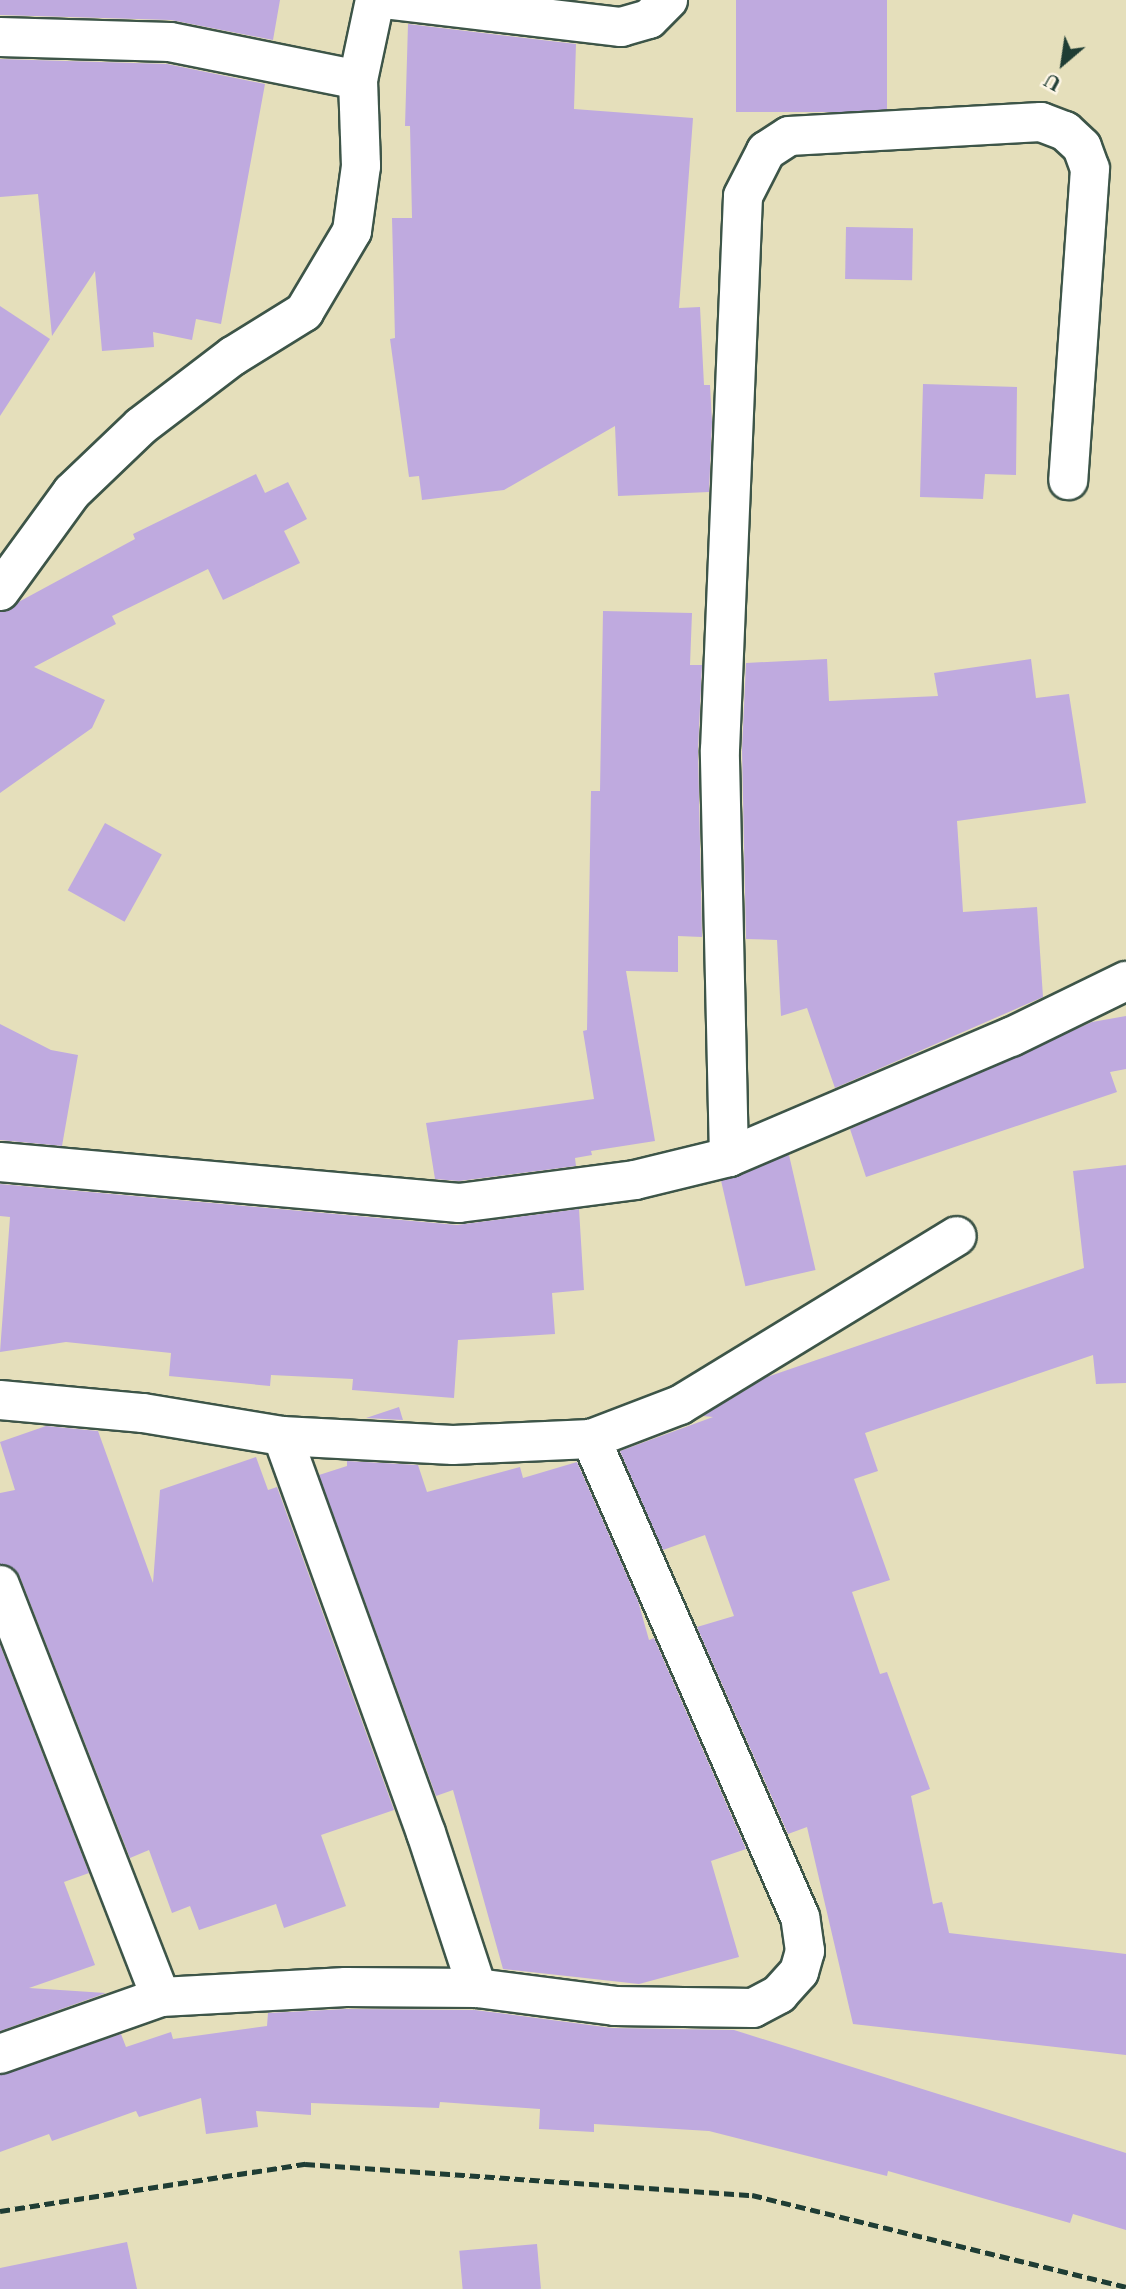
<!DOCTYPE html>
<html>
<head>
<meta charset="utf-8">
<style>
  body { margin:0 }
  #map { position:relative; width:1126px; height:2289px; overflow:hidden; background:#e5dfbb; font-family:"Libre Caslon Text",serif }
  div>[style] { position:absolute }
  .building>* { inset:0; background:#bfaadf; transform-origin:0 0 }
  .roads { filter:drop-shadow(2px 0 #3d5548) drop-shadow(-2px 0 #3d5548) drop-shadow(0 2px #3d5548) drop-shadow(0 -2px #3d5548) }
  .street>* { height:38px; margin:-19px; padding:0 19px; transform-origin:19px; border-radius:19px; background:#fff }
  .rail>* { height:5px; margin-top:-2.5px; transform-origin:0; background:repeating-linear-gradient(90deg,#1f3d34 0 10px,transparent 0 15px) }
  span { translate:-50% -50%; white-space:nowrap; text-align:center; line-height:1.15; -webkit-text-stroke:5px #fcf5e5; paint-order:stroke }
  .north { position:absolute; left:1028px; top:28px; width:70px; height:70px; -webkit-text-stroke:5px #fcf5e5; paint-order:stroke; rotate:209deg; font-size:19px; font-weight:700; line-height:28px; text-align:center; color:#1f3d34 }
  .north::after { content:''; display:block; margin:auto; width:24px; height:32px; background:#1f3d34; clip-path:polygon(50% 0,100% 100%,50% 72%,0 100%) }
</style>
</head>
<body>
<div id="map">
  <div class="building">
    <i style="clip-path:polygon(0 0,280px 0,273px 40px,171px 20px,0 15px)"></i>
    <i style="left:736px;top:0;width:151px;height:112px"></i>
    <i style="clip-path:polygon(408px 24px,576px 44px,574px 109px,693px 118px,679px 308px,700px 307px,704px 385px,710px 385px,712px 422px,709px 492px,618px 496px,615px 426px,504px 490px,422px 500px,419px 476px,409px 477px,390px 339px,395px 338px,392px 218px,412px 218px,410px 126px,405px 126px)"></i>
    <i style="clip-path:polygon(0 59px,167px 64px,265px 84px,221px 324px,196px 319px,192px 340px,153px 332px,154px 347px,102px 351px,95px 271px,52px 336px,38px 194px,0 197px)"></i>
    <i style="left:846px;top:227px;width:67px;height:52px;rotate:1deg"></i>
    <i style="clip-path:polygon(0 306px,50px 339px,0 416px)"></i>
    <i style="clip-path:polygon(923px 384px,1017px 387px,1016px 475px,985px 474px,983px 499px,920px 497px)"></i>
    <i style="clip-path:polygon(256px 474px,265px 493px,288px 482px,307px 519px,284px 531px,300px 563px,223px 600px,208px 569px,112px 616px,116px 624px,34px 667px,105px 700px,92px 728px,0 793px,0 612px,135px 539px,133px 534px)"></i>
    <i style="clip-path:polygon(603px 611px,692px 613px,690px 665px,702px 665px,698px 750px,702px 937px,678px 936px,678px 972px,626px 971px,655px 1141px,591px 1151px,592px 1155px,575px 1158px,576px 1166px,459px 1181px,435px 1179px,426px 1123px,594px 1099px,583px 1031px,587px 1030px,591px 791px,600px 791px)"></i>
    <i style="clip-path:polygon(827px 659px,829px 701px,938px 696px,934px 673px,1031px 659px,1036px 698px,1069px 694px,1086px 803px,957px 821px,963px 912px,1037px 907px,1043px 997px,835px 1088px,807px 1008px,781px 1016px,777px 940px,746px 939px,742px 750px,746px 663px)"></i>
    <i style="left:105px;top:823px;width:65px;height:77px;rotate:29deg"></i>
    <i style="clip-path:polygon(1126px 1016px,1126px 1069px,1110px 1072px,1117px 1092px,866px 1177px,850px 1129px,1092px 1022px)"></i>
    <i style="clip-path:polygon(0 1024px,51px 1050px,78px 1055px,62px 1146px,0 1140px)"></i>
    <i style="left:789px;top:1155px;width:118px;height:72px;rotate:77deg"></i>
    <i style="clip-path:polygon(1126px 1165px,1126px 1383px,1096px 1384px,1093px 1355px,865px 1433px,878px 1471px,854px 1479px,890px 1580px,852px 1592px,880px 1674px,887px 1672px,930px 1789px,911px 1796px,933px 1904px,942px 1902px,949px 1933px,1126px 1954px,1126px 2055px,853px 2024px,807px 1827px,788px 1834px,697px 1627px,734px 1616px,705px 1535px,663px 1550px,620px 1451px,713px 1417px,703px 1416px,767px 1377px,1084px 1268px,1073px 1171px)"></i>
    <i style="clip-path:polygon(0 1184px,457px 1225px,579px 1209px,584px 1290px,552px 1293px,555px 1334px,458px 1340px,454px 1398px,352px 1390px,353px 1379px,271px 1375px,270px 1386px,169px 1376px,171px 1353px,66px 1342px,0 1352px,10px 1217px,0 1216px)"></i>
    <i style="clip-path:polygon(399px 1407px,403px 1420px,366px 1418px)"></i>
    <i style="clip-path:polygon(46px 1426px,98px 1431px,153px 1583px,160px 1490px,256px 1457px,268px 1490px,277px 1487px,394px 1810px,321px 1835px,346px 1906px,284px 1928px,276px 1904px,199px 1930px,190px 1906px,172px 1913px,149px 1850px,130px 1858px,20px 1577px,13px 1568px,0 1564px,0 1493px,15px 1490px,0 1442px)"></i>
    <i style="clip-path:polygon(347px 1461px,418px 1465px,427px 1492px,520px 1467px,523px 1478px,577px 1462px,638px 1601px,649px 1640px,654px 1638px,746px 1849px,711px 1861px,739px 1957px,639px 1984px,503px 1969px,453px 1790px,436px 1796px,319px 1475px,347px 1466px)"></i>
    <i style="clip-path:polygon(0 1645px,89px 1873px,64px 1882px,95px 1965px,29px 1988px,106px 1993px,0 2031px)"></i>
    <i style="clip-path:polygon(346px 2009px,475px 2010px,612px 2028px,734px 2030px,1126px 2153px,1126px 2230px,1073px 2214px,1070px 2223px,888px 2171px,887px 2176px,709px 2131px,594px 2124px,594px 2132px,539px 2129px,540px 2109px,440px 2102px,439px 2108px,311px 2103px,311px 2115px,256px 2111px,258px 2127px,206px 2134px,201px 2098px,139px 2117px,136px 2111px,52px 2141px,49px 2134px,0 2152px,0 2075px,121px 2034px,126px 2047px,171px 2032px,173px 2039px,267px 2026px,268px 2013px)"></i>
    <i style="clip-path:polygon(127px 2242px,137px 2289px,0 2289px,0 2268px)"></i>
    <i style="left:537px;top:2244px;width:45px;height:78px;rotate:85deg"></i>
  </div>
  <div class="roads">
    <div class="street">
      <i style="left:391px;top:0;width:232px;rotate:6.7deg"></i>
      <i style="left:621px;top:27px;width:29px;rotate:-16deg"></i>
      <i style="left:649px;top:19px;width:27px;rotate:-45deg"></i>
      <i style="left:0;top:37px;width:170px;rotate:1.7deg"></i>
      <i style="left:170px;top:42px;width:192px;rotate:11.4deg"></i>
      <i style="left:0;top:591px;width:122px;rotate:-54deg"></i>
      <i style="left:72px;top:492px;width:95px;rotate:-43.7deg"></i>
      <i style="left:141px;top:426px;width:116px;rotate:-37.3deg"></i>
      <i style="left:233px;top:356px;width:84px;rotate:-31.8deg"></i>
      <i style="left:304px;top:312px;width:94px;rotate:-59.3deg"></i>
      <i style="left:352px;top:231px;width:66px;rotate:-82.1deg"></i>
      <i style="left:361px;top:166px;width:86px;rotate:-92deg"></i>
      <i style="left:358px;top:80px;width:82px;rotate:-78deg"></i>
      <i style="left:729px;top:1157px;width:407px;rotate:-91.3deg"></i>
      <i style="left:720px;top:750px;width:554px;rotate:-87.62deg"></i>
      <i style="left:743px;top:196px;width:51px;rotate:-62.9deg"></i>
      <i style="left:766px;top:151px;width:27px;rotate:-33deg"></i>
      <i style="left:789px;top:136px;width:252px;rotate:-3.2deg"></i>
      <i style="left:1041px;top:122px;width:26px;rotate:21deg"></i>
      <i style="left:1065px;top:131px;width:23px;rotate:43deg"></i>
      <i style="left:1082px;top:147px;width:23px;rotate:70deg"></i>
      <i style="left:1090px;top:169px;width:312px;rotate:94deg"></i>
      <i style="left:0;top:1162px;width:461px;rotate:5.1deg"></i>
      <i style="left:459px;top:1203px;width:177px;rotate:-7.4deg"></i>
      <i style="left:635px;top:1180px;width:97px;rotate:-13.7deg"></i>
      <i style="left:729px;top:1157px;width:306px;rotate:-23.1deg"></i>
      <i style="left:1011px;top:1037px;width:128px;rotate:-26deg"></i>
      <i style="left:0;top:1400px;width:144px;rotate:5.2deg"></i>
      <i style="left:143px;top:1413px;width:141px;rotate:9.4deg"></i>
      <i style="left:282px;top:1436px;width:171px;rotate:3deg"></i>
      <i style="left:453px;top:1445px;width:138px;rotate:-2.5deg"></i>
      <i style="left:591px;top:1439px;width:95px;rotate:-20.9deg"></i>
      <i style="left:680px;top:1405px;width:324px;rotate:-31.4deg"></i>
      <i style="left:0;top:1585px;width:442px;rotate:68.7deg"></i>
      <i style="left:161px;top:1997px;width:185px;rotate:-3.1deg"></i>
      <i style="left:346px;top:1987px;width:131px;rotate:0.4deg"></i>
      <i style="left:477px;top:1988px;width:163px;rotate:-108.2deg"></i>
      <i style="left:426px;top:1833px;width:422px;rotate:-109.9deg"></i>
      <i style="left:477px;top:1988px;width:139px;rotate:7.4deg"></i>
      <i style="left:615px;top:2006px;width:138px;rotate:0.8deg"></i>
      <i style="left:753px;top:2008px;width:30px;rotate:-28deg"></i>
      <i style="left:779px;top:1994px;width:30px;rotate:-48deg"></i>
      <i style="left:799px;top:1972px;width:22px;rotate:-74deg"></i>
      <i style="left:805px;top:1951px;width:34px;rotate:-98deg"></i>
      <i style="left:800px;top:1917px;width:522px;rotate:-113.62deg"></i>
      <i style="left:0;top:2054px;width:171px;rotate:-19.5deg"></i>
    </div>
  </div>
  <div class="rail">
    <i style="left:0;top:2211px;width:309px;rotate:-8.8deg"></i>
    <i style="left:305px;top:2164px;width:448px;rotate:4deg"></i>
    <i style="left:752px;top:2195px;width:385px;rotate:13.8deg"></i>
  </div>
  <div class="north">U</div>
</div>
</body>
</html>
